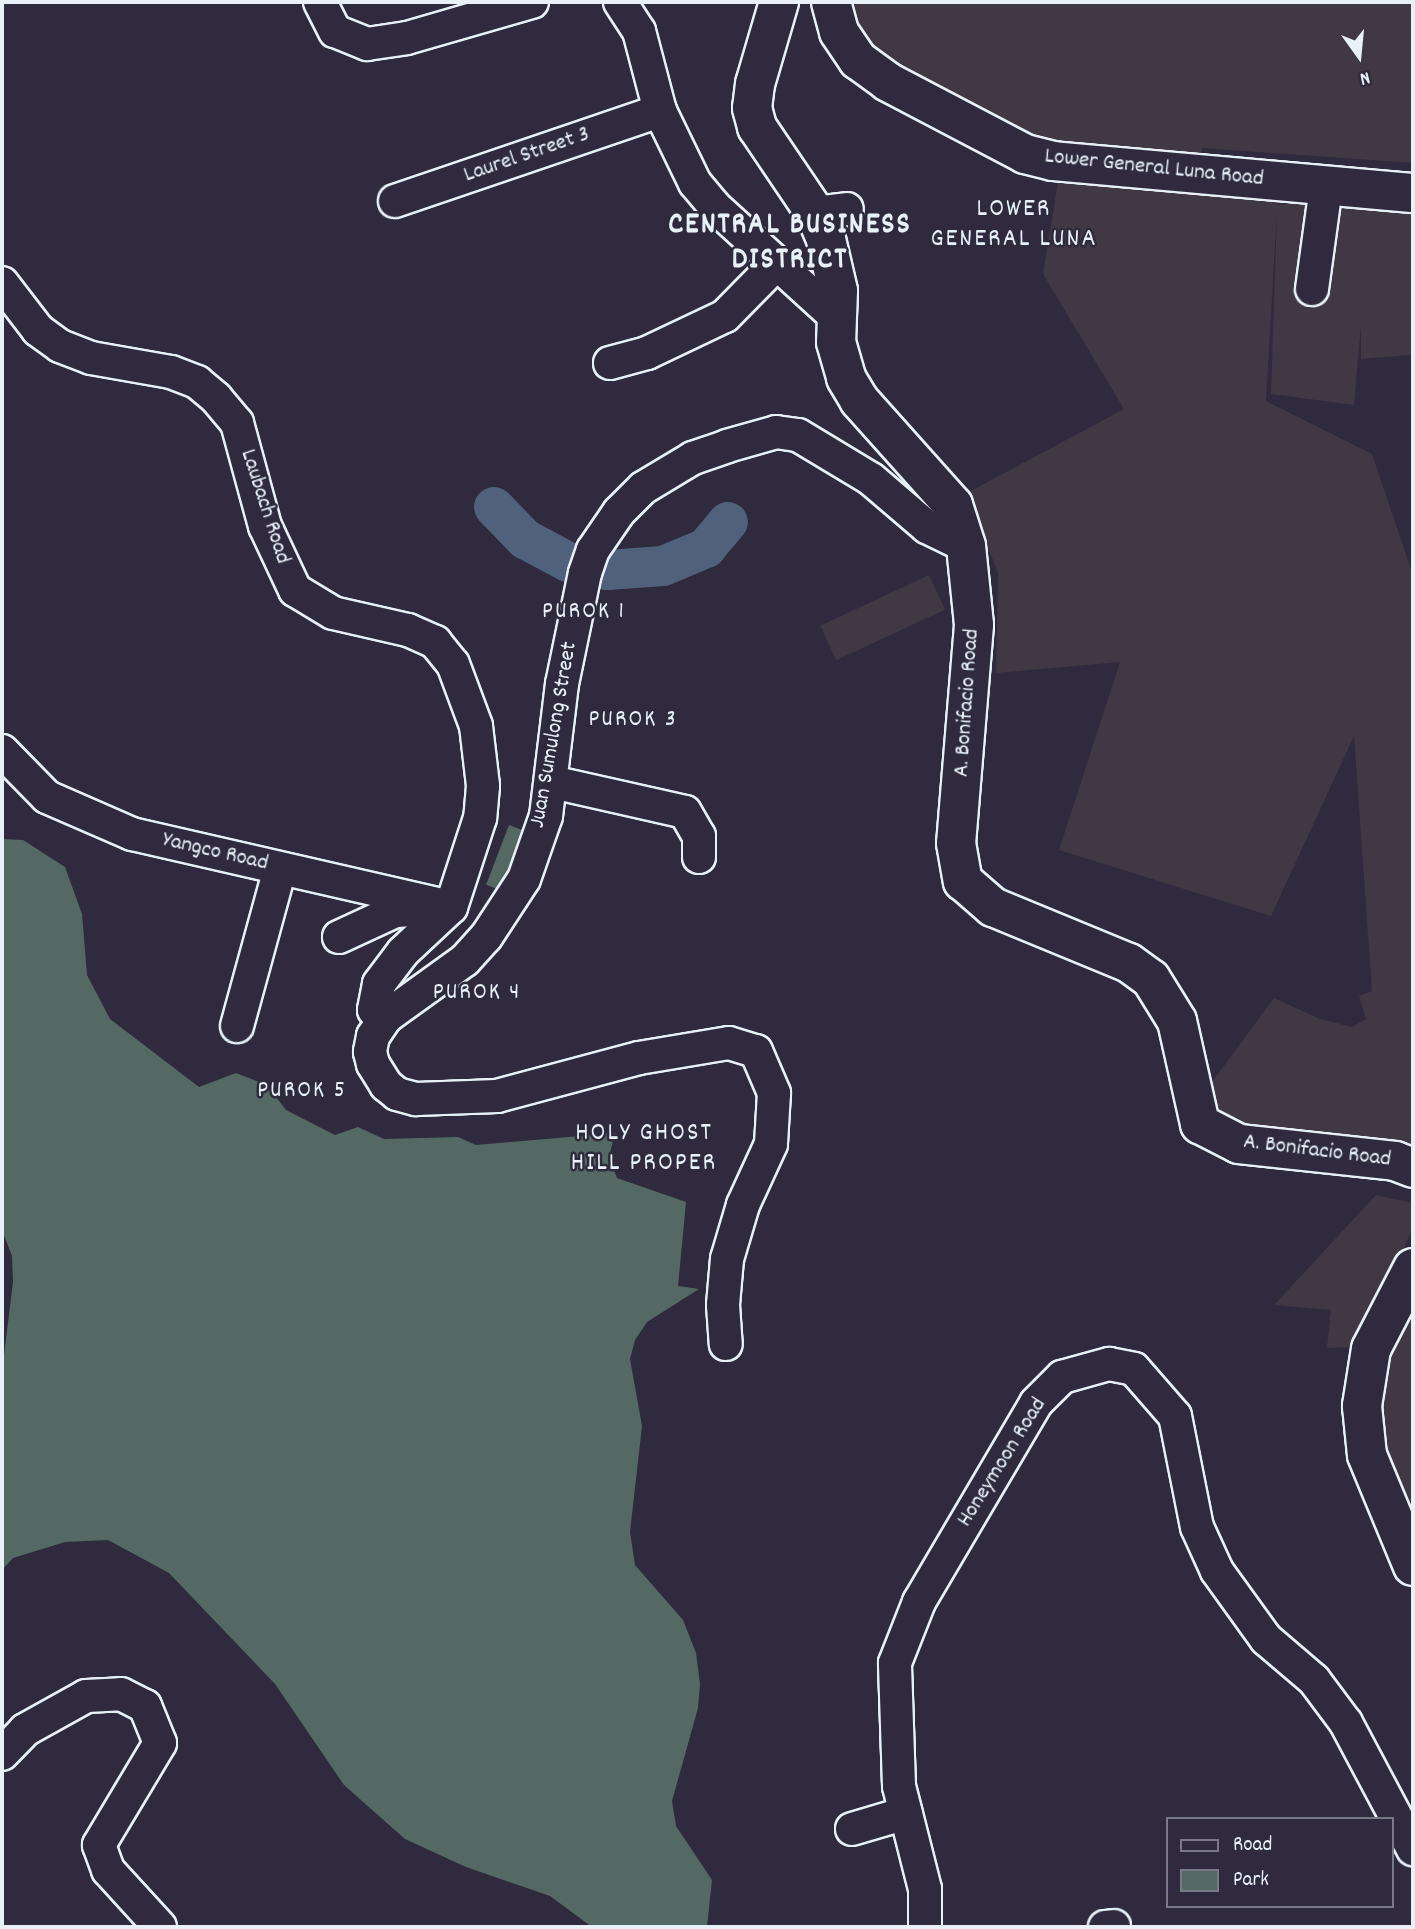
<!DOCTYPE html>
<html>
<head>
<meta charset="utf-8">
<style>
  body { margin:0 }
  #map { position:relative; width:1415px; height:1929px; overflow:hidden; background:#2f2a3d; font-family:Dekko,sans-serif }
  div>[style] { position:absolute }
  .built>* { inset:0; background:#403844; transform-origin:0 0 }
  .green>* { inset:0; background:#546963; transform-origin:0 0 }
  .river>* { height:40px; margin:-20px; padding:0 20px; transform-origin:20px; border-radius:20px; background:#50617b }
  .roads { filter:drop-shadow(2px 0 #e8f1f8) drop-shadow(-2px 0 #e8f1f8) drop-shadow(0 2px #e8f1f8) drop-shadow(0 -2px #e8f1f8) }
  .minor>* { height:32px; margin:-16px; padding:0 16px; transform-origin:16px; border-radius:16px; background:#2f2a3d }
  .major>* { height:38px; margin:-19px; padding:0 19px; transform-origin:19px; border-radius:19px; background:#2f2a3d }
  span { translate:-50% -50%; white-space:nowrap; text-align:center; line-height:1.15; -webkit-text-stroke:5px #2f2a3d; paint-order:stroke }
  .street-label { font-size:23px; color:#e8f1f8 }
  .neighbourhood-label { font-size:24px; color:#e8f1f8; letter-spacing:2px }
  .quarter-label { font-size:26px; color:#e8f1f8; letter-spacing:2px }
  .district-label { font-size:30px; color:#e8f1f8; font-weight:700; letter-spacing:2px }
  .frame { position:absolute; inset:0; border:4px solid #e8f1f8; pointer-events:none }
  .legend { position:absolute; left:1166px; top:1817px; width:228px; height:91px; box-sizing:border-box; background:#2f2a3d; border:2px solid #797a88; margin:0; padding:9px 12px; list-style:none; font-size:21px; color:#e8f1f8 }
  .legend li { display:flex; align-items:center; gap:14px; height:35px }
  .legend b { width:35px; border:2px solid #797a88 }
  .north { position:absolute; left:1324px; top:21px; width:70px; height:70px; -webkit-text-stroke:5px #2f2a3d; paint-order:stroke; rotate:165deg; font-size:19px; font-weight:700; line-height:28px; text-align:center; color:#e8f1f8 }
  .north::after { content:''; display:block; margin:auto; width:24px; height:32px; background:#e8f1f8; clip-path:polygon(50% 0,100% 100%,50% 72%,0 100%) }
</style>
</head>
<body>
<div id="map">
  <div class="built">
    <i style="clip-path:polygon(836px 2px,1413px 2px,1413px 163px,1202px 148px,1201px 161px,1031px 150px,891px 78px)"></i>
    <i style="clip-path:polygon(1059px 176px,1277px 201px,1277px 205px,1315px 201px,1315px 207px,1413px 211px,1413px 355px,1361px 359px,1361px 325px,1354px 405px,1271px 394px,1277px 211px,1266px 401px,1372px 454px,1413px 575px,1413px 1162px,1246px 1141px,1201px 1097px,1274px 998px,1320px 1019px,1352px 1027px,1366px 1019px,1359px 996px,1372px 991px,1354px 736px,1271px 916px,1059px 850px,1120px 662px,996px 673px,998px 572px,965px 494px,1124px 409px,1043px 274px)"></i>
    <i style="left:929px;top:575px;width:38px;height:120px;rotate:65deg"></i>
    <i style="clip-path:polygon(1376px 1195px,1413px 1203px,1413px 1227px,1361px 1347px,1327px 1348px,1331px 1310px,1274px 1305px)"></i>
    <i style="clip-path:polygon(1413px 1281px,1413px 1539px,1368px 1393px)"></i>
  </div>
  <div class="green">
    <i style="left:509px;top:825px;width:25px;height:64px;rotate:21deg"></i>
    <i style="clip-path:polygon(2px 839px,23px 840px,65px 867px,82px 914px,87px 975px,110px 1019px,199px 1087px,236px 1073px,267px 1085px,286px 1110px,335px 1135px,358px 1127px,384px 1139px,458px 1137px,476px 1145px,615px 1133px,609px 1157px,617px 1178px,686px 1202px,678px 1286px,699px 1289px,647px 1322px,635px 1340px,630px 1359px,642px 1426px,630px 1532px,635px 1565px,683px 1620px,696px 1653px,700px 1684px,698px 1708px,672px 1801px,676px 1826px,712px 1880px,707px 1927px,592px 1927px,550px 1896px,466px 1867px,405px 1839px,344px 1785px,275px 1684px,169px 1573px,108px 1540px,65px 1542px,13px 1558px,2px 1570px,2px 1371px,13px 1282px,12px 1256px,2px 1230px)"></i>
  </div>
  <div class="river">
    <i style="left:494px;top:507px;width:45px;rotate:45.9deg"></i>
    <i style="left:525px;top:539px;width:49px;rotate:28.1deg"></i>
    <i style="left:568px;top:562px;width:41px;rotate:11.3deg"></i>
    <i style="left:608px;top:570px;width:55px;rotate:-4.2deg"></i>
    <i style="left:663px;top:566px;width:47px;rotate:-22.7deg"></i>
    <i style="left:706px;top:548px;width:34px;rotate:-50deg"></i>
  </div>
  <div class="roads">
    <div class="minor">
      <i style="left:320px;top:2px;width:33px;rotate:63deg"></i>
      <i style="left:335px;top:31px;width:35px;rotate:22deg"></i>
      <i style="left:367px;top:44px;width:40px;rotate:-8.5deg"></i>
      <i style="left:407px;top:38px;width:130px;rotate:-16.1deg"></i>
      <i style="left:620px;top:2px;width:35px;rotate:57deg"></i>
      <i style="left:639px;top:31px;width:83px;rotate:75.3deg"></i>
      <i style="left:660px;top:111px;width:80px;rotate:64.1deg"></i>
      <i style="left:695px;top:183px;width:30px;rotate:50deg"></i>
      <i style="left:714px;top:206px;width:165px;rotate:42.3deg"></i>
      <i style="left:395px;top:201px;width:280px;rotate:-18.8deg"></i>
      <i style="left:815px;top:213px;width:32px;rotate:-7deg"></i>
      <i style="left:2px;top:283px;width:59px;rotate:52.5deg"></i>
      <i style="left:38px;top:330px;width:27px;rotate:36deg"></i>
      <i style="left:60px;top:346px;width:33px;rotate:21deg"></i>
      <i style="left:91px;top:358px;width:81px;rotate:9.9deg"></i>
      <i style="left:171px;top:372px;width:28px;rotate:21deg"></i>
      <i style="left:197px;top:382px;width:25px;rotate:40deg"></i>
      <i style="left:216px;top:398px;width:33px;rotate:50deg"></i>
      <i style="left:237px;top:423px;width:107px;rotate:74.8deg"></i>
      <i style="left:265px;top:526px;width:71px;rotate:64.9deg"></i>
      <i style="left:295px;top:590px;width:44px;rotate:31.2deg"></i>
      <i style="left:333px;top:613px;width:77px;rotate:12.8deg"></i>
      <i style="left:408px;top:630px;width:30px;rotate:24deg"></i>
      <i style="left:435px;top:642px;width:28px;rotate:51deg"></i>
      <i style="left:453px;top:664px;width:66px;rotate:69.6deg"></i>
      <i style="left:476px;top:726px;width:60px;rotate:83.3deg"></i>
      <i style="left:483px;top:786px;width:32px;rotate:95deg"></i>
      <i style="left:480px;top:818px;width:94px;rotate:108deg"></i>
      <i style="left:451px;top:907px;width:66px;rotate:136.8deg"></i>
      <i style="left:403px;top:952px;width:40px;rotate:127deg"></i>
      <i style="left:379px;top:984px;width:26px;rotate:101deg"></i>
      <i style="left:374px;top:1010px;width:14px;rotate:30deg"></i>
      <i style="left:1312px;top:289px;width:103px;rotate:-82.2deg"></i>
      <i style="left:610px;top:363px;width:38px;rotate:-15deg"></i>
      <i style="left:647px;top:353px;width:86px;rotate:-25.4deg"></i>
      <i style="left:725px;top:316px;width:74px;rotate:-45.5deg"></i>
      <i style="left:2px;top:751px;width:64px;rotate:45.6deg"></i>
      <i style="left:47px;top:797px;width:93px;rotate:23.5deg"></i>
      <i style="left:132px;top:834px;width:327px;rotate:12.9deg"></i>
      <i style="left:552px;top:782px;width:136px;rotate:12.7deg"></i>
      <i style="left:685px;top:812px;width:28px;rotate:60deg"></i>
      <i style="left:699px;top:836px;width:21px;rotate:90deg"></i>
      <i style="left:339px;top:937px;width:62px;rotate:-24.9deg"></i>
      <i style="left:395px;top:911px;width:34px;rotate:-3deg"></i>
      <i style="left:386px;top:1017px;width:97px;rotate:-35.8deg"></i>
      <i style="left:465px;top:960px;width:31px;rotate:-48deg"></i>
      <i style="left:486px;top:937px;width:69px;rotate:-56.8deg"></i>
      <i style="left:524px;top:879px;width:67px;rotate:-70.8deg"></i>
      <i style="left:546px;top:816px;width:133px;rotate:-83.1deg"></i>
      <i style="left:562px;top:684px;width:113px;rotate:-78.3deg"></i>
      <i style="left:585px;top:573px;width:24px;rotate:-71deg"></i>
      <i style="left:593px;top:550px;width:46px;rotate:-55.6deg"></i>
      <i style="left:619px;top:512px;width:34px;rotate:-45deg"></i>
      <i style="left:643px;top:488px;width:58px;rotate:-31deg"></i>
      <i style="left:693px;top:458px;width:36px;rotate:-19deg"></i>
      <i style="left:727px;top:446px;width:51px;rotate:-15.9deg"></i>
      <i style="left:776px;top:432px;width:22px;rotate:8deg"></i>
      <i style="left:798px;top:435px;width:85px;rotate:31.1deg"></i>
      <i style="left:871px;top:479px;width:74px;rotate:40.6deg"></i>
      <i style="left:927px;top:527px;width:43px;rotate:26deg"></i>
      <i style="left:386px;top:1017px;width:23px;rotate:124deg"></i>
      <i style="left:373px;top:1036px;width:16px;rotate:101deg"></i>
      <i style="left:370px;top:1052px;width:12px;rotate:76deg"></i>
      <i style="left:373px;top:1064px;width:25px;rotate:58deg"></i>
      <i style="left:386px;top:1085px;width:14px;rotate:39deg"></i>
      <i style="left:397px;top:1094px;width:20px;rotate:15deg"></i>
      <i style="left:416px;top:1099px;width:81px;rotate:-2.1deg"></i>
      <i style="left:497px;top:1096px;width:147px;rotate:-15deg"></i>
      <i style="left:639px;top:1058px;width:91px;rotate:-9.5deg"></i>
      <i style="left:729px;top:1043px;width:28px;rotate:17deg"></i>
      <i style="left:756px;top:1051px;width:46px;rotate:66.8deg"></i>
      <i style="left:774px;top:1093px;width:51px;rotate:93.4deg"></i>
      <i style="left:771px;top:1144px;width:67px;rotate:114.7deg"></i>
      <i style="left:743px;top:1205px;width:56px;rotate:106.5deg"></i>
      <i style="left:727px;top:1259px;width:46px;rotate:95deg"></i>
      <i style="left:723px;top:1305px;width:39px;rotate:86deg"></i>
      <i style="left:237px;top:1026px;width:163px;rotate:-74.7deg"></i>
      <i style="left:2px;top:1754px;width:33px;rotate:-46deg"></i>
      <i style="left:25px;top:1730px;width:70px;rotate:-29.1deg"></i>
      <i style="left:86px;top:1696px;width:35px;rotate:-3deg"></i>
      <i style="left:121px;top:1694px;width:27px;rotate:27deg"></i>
      <i style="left:145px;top:1706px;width:40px;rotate:68deg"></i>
      <i style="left:160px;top:1743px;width:119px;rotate:120.9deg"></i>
      <i style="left:99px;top:1845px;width:27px;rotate:70deg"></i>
      <i style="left:108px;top:1870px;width:77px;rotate:47.6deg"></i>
      <i style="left:852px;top:1829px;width:56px;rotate:-16.5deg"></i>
      <i style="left:925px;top:1927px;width:38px;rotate:-90deg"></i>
      <i style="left:925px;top:1889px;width:106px;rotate:-104.2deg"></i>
      <i style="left:899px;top:1786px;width:123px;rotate:-91.9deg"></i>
      <i style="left:895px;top:1663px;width:66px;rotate:-68.5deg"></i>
      <i style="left:919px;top:1602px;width:231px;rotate:-59.5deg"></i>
      <i style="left:1036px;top:1403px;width:37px;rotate:-45deg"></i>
      <i style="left:1062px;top:1377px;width:49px;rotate:-15.5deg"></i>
      <i style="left:1109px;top:1364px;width:25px;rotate:11deg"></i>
      <i style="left:1134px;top:1369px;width:62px;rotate:48.9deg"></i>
      <i style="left:1175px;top:1416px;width:113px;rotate:78.8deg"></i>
      <i style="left:1197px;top:1527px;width:48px;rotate:65.6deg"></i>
      <i style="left:1217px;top:1571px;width:84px;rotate:54.2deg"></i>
      <i style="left:1266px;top:1639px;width:63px;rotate:40.5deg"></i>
      <i style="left:1314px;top:1680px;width:54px;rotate:53.3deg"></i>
      <i style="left:1346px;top:1723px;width:143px;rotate:62deg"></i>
      <i style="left:1105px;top:1927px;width:9px;rotate:-6deg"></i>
    </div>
    <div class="major">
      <i style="left:779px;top:2px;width:85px;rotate:106.3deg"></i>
      <i style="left:755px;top:84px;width:24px;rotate:97deg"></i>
      <i style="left:752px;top:108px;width:20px;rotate:75deg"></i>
      <i style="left:757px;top:127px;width:104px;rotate:56deg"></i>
      <i style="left:815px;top:213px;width:28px;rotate:67deg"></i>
      <i style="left:826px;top:239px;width:53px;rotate:77deg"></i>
      <i style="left:838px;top:291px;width:51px;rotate:92.2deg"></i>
      <i style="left:836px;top:342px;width:37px;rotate:74deg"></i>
      <i style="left:846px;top:378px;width:26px;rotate:59deg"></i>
      <i style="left:859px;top:400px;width:141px;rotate:48.2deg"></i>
      <i style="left:953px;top:505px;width:43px;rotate:72.4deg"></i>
      <i style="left:966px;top:546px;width:79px;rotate:84.2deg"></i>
      <i style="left:974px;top:625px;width:219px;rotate:94.7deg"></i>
      <i style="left:956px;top:843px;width:39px;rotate:80deg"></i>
      <i style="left:963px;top:881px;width:40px;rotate:41deg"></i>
      <i style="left:993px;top:907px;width:147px;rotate:22.4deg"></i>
      <i style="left:1129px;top:963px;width:27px;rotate:36deg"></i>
      <i style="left:1151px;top:979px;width:49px;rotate:58.2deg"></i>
      <i style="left:1177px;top:1021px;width:106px;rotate:77.4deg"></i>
      <i style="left:1200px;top:1124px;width:44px;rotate:27.1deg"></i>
      <i style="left:1239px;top:1144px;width:157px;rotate:6.2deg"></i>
      <i style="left:1395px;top:1161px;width:19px;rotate:21deg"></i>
      <i style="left:831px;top:2px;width:31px;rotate:75deg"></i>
      <i style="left:839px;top:32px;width:34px;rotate:56deg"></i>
      <i style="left:858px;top:60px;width:37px;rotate:36deg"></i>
      <i style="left:888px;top:82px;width:155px;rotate:27.7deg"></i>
      <i style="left:1025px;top:154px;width:29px;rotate:14deg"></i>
      <i style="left:1053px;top:161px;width:361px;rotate:5.1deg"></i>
      <i style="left:1413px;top:1268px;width:91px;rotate:117.4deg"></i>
      <i style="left:1371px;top:1349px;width:58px;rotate:99deg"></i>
      <i style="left:1362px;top:1406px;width:49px;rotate:84.2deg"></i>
      <i style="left:1367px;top:1455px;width:120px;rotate:67.5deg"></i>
    </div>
  </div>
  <div class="street-label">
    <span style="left:527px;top:156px;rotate:-19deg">Laurel Street 3</span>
    <span style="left:1154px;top:169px;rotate:6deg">Lower General Luna Road</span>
    <span style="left:264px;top:507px;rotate:72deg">Laubach Road</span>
    <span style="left:968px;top:703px;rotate:-86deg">A. Bonifacio Road</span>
    <span style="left:555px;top:735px;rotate:-80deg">Juan Sumulong Street</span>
    <span style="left:215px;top:853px;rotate:13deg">Yangco Road</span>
    <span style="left:1317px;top:1152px;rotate:7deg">A. Bonifacio Road</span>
    <span style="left:1003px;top:1463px;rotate:-58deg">Honeymoon Road</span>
  </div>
  <div class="neighbourhood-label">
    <span style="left:584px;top:613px">PUROK 1</span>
    <span style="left:633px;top:721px">PUROK 3</span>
    <span style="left:477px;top:994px">PUROK 4</span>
    <span style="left:302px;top:1092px">PUROK 5</span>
  </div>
  <div class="quarter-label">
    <span style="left:1014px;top:225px">LOWER<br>GENERAL LUNA</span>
    <span style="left:644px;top:1149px">HOLY GHOST<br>HILL PROPER</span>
  </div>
  <div class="district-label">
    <span style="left:790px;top:244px">CENTRAL BUSINESS<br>DISTRICT</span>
  </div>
  <div class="frame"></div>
  <ul class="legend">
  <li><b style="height:9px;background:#2f2a3d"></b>Road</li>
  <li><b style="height:19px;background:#546963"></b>Park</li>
  </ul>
  <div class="north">N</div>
</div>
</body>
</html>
